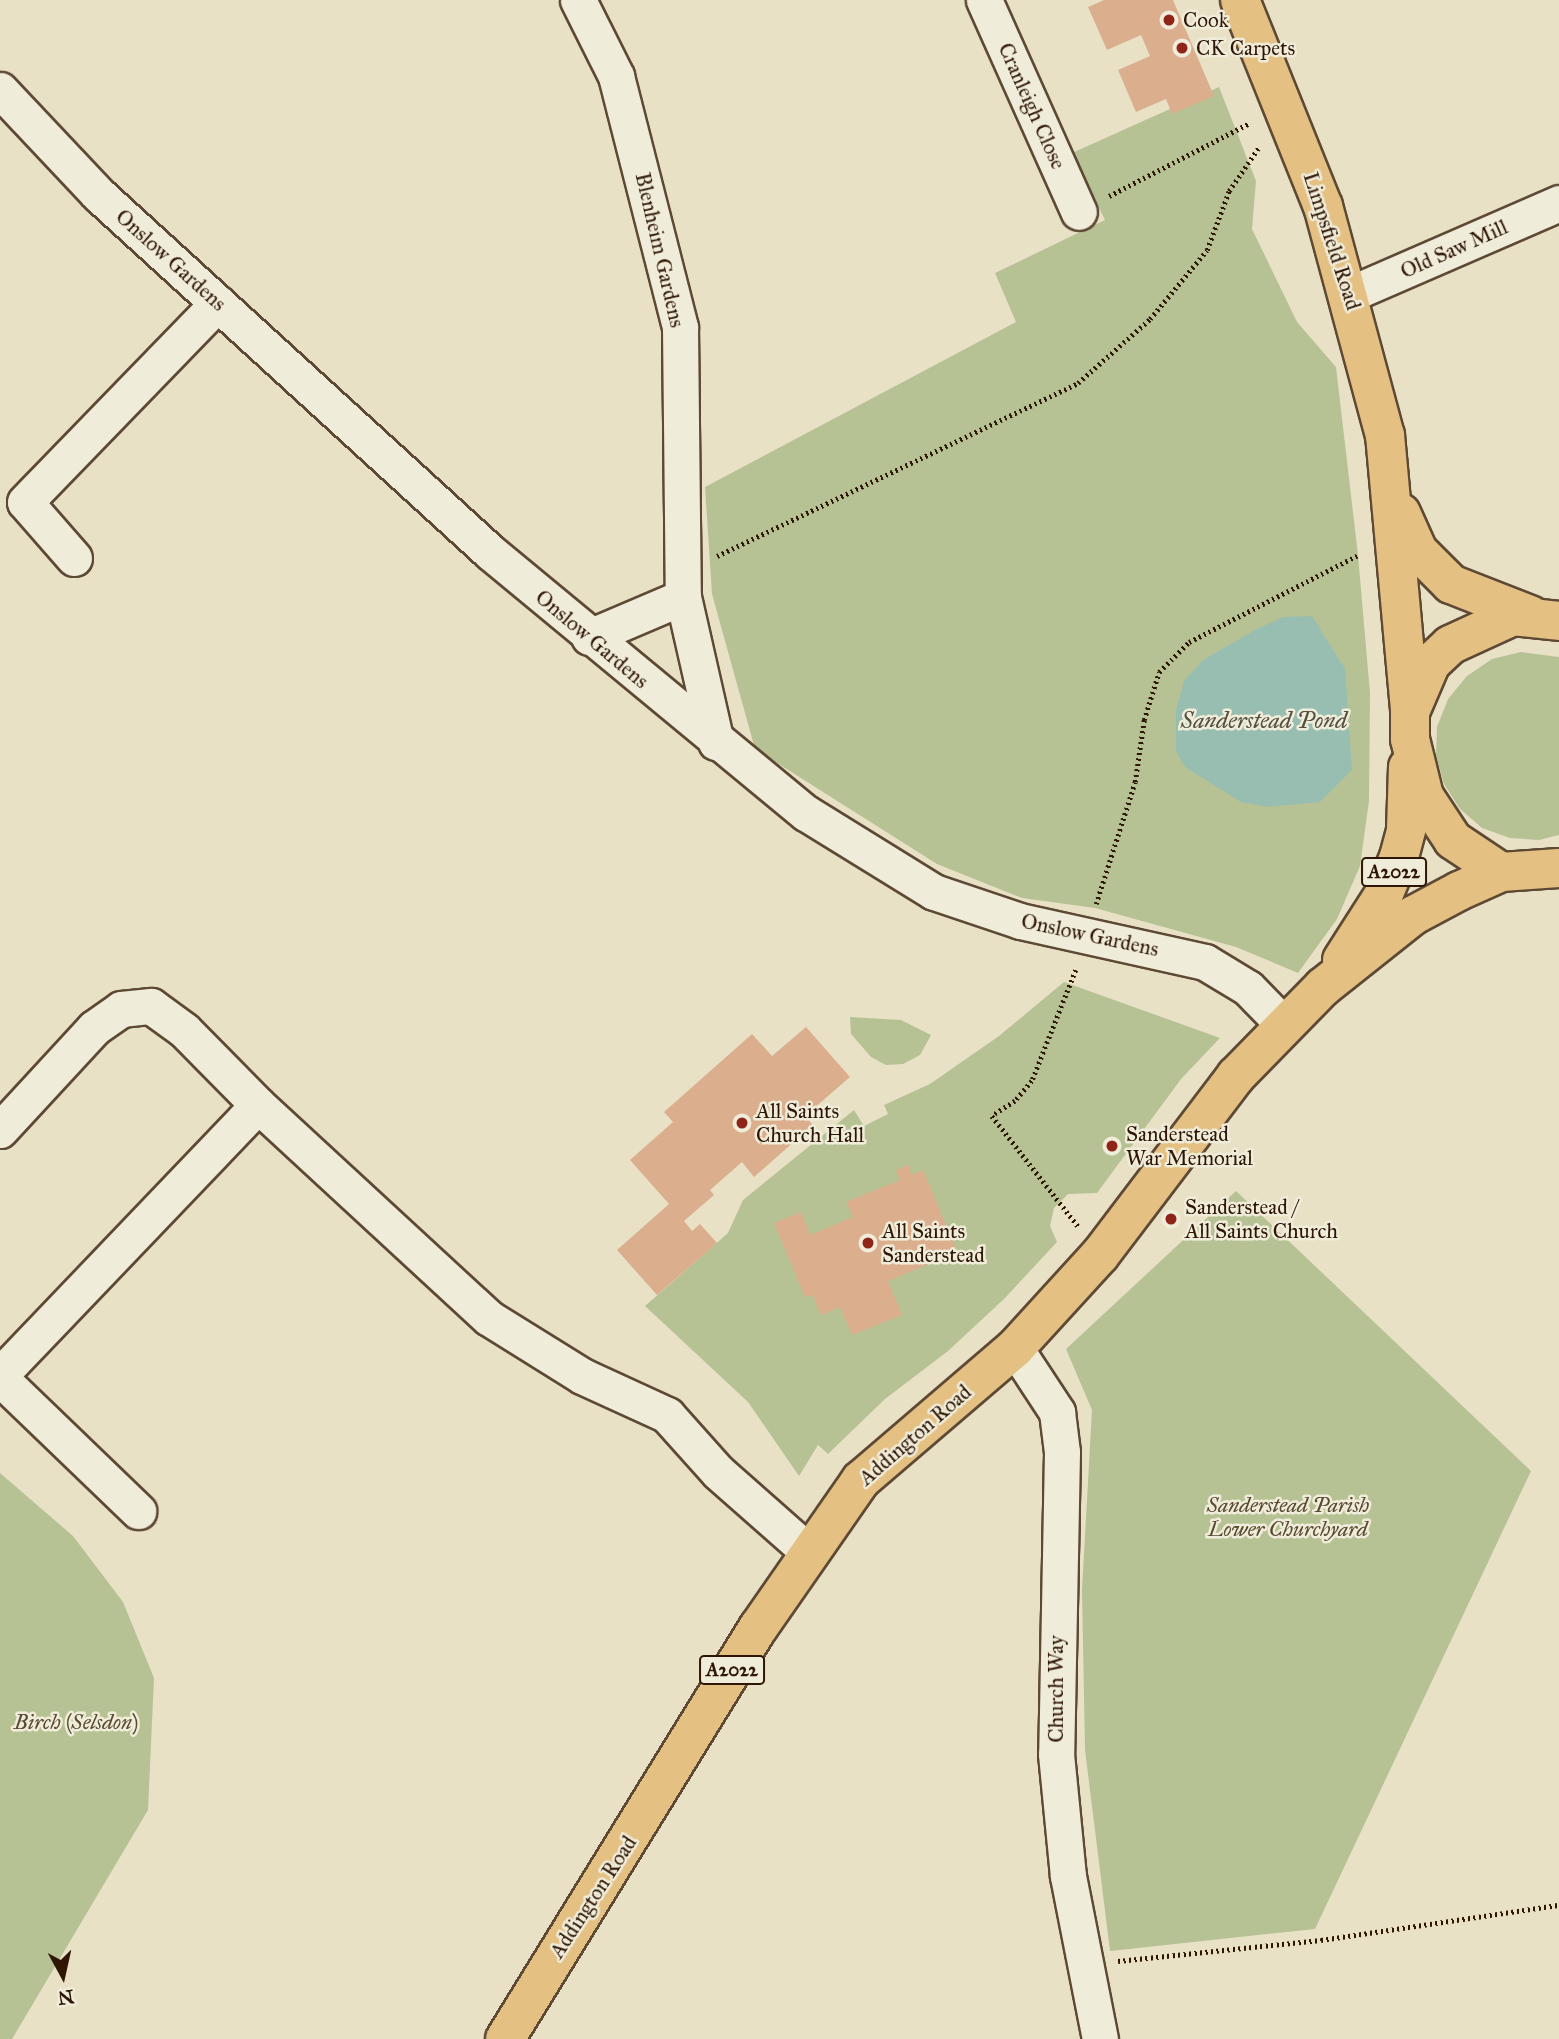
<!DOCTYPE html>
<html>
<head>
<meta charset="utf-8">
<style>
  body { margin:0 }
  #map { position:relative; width:1559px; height:2039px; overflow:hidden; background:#e8e1c6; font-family:"IM FELL Great Primer",serif }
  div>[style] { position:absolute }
  .green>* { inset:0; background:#b6c294 }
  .water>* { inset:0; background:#98beb1 }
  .building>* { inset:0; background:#dbaf8d }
  .path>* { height:4.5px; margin-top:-2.25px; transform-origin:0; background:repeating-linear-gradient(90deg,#2f1604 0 2px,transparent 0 5.5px) }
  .roads { filter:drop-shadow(2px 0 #5d4934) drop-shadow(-2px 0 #5d4934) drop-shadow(0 2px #5d4934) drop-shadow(0 -2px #5d4934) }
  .minor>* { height:35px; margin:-17.5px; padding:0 17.5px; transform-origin:17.5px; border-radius:17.5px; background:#f0ecda }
  .major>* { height:38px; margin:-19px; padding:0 19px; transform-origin:19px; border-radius:19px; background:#e4c083 }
  .dots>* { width:19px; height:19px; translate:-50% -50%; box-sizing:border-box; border:4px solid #f0ecda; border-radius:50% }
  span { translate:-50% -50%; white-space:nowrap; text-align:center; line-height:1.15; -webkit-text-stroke:5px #f0ecda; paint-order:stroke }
  .shield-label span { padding:2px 5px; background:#f0ecda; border:2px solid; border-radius:5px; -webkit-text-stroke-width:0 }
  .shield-label { font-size:19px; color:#2f1604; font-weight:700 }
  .poi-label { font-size:21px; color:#2f1604 }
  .left { translate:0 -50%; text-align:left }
  .street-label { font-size:21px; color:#2f1604 }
  .park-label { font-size:21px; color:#584a2f; font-style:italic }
  .water-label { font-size:23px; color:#545141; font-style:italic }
  .north { position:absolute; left:28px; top:1941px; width:70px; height:70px; -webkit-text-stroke:5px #f0ecda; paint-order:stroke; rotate:172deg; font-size:19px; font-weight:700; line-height:28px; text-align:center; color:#2f1604 }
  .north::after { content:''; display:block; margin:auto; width:24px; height:32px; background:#2f1604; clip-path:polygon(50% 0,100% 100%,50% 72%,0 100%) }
</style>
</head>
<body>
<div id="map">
  <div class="green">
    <i style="clip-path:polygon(1219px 87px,1256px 181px,1252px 229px,1297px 322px,1336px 367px,1358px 555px,1370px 693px,1369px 801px,1360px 866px,1337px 919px,1298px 973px,1236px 947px,1095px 908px,1022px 898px,937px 864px,755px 749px,712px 594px,705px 487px,1016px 322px,995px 273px,1105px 220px,1072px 153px)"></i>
    <i style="clip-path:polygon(1521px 652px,1559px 657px,1559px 835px,1539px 840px,1510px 838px,1482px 828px,1460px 809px,1444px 784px,1436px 756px,1437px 727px,1448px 699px,1467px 676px,1492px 659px)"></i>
    <i style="clip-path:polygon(1064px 982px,1220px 1038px,1181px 1079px,1097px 1193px,1068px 1194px,1054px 1208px,1050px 1226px,1057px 1242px,1004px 1299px,948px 1351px,885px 1399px,828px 1454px,818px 1445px,799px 1476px,748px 1402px,645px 1306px,728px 1233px,743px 1200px,854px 1110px,864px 1126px,888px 1114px,884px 1105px,930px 1084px,999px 1036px)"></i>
    <i style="clip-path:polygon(850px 1017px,901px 1020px,931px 1035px,920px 1055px,903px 1064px,886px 1065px,871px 1057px,851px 1034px)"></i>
    <i style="clip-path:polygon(1236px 1191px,1531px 1471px,1315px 1929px,1110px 1951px,1085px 1750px,1082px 1590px,1092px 1410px,1066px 1349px)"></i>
    <i style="clip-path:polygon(0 1473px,73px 1536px,123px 1602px,154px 1678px,148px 1810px,12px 2039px,0 2039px)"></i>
  </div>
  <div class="water">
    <i style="clip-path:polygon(1312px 616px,1345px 669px,1352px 770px,1320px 802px,1268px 807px,1241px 802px,1185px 767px,1176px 751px,1176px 710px,1184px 681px,1203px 660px,1257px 629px,1283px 617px)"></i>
  </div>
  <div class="building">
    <i style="clip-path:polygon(1104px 0,1173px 0,1214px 96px,1172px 114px,1166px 99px,1136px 112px,1118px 70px,1150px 56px,1141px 35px,1107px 50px,1088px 7px)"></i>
    <i style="clip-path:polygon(806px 1027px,850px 1077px,805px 1116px,813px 1125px,754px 1177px,742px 1162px,710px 1190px,714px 1195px,684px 1221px,692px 1231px,700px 1224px,717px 1243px,657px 1295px,617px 1250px,669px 1204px,630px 1160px,673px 1122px,664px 1112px,752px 1034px,772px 1056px)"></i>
    <i style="clip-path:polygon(908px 1165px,912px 1175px,923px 1170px,957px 1252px,888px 1281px,902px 1315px,852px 1335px,840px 1307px,821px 1315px,812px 1295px,805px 1297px,774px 1223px,801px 1212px,810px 1235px,853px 1217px,846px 1202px,900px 1180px,896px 1170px)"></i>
  </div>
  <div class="path">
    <i style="left:1109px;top:196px;width:159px;rotate:-27.4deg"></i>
    <i style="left:717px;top:556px;width:400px;rotate:-25.6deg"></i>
    <i style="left:1078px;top:383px;width:96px;rotate:-41.6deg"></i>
    <i style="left:1150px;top:319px;width:89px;rotate:-50.4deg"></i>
    <i style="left:1207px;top:250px;width:63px;rotate:-69.6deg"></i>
    <i style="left:1229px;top:191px;width:53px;rotate:-55.7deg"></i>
    <i style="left:1096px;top:904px;width:128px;rotate:-72.3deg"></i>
    <i style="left:1135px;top:782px;width:63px;rotate:-81.7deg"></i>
    <i style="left:1144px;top:720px;width:50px;rotate:-72.6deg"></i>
    <i style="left:1159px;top:672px;width:42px;rotate:-45deg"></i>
    <i style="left:1189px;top:642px;width:190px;rotate:-27.2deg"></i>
    <i style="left:1076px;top:970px;width:119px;rotate:111.6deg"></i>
    <i style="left:1032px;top:1081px;width:26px;rotate:130deg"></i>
    <i style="left:1015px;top:1101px;width:27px;rotate:147deg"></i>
    <i style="left:992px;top:1116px;width:140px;rotate:52deg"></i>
    <i style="left:1118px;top:1961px;width:204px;rotate:-5.9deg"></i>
    <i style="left:1321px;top:1940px;width:241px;rotate:-8.4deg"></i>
  </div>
  <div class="roads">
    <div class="minor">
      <i style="left:578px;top:0;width:85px;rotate:63.4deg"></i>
      <i style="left:616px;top:76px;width:259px;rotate:75.7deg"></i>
      <i style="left:680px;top:327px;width:270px;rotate:89.4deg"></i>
      <i style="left:683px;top:597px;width:149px;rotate:77.2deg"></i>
      <i style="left:984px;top:0;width:232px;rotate:65.9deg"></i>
      <i style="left:0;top:90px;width:143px;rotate:46.7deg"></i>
      <i style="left:98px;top:194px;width:531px;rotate:42.4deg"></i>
      <i style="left:490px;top:552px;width:410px;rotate:39.6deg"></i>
      <i style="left:806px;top:813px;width:150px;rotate:31.7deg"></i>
      <i style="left:934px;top:892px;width:91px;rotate:18.6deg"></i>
      <i style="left:1020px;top:921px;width:189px;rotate:12.5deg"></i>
      <i style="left:1205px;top:962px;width:50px;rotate:31.2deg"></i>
      <i style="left:1248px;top:988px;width:52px;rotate:45.8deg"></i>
      <i style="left:1350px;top:294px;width:228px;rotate:-23.5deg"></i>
      <i style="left:74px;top:558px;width:74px;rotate:-131.2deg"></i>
      <i style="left:25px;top:502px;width:277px;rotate:-45.9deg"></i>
      <i style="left:589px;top:637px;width:102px;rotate:-23.1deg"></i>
      <i style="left:0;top:1130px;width:139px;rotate:-47.3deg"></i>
      <i style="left:94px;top:1028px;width:33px;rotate:-35deg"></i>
      <i style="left:121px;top:1009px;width:30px;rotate:-6deg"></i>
      <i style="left:151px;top:1006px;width:41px;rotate:36deg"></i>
      <i style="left:184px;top:1030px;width:105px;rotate:45.4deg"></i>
      <i style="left:258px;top:1105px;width:314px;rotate:42.7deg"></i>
      <i style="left:489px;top:1318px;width:110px;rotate:31.9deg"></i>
      <i style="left:582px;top:1376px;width:94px;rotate:24.6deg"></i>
      <i style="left:667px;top:1415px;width:76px;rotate:48.2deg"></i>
      <i style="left:718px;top:1472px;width:123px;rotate:41.4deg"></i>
      <i style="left:1015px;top:1348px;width:77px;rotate:56.7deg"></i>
      <i style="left:1057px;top:1412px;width:40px;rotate:82.9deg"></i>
      <i style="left:1062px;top:1452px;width:302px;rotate:91.1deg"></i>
      <i style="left:1056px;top:1754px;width:123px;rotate:84.4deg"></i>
      <i style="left:1068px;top:1876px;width:166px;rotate:78.9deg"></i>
      <i style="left:0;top:1375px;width:373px;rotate:-46.3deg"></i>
      <i style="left:0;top:1378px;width:192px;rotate:43.9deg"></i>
    </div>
    <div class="major">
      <i style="left:1240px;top:0;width:222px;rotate:68.1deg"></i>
      <i style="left:1323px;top:206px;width:237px;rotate:74.9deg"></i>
      <i style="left:1385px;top:435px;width:278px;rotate:84.8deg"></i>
      <i style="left:1401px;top:513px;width:42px;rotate:65.9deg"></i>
      <i style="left:1418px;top:551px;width:47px;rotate:45deg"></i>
      <i style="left:1451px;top:584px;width:85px;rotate:21.4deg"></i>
      <i style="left:1501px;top:872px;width:58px;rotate:-146.3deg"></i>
      <i style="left:1453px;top:840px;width:53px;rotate:-123.4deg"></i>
      <i style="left:1424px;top:796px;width:59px;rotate:-103.8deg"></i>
      <i style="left:1410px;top:739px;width:27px;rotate:-90deg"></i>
      <i style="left:1410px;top:712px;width:53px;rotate:-66.8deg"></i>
      <i style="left:1431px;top:663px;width:26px;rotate:-43deg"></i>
      <i style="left:1450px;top:645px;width:69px;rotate:-24.7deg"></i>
      <i style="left:1513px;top:616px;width:46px;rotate:6.2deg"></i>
      <i style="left:1342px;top:960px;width:76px;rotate:-57.4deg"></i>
      <i style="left:1383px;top:896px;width:42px;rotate:-67.7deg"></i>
      <i style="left:1399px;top:857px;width:28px;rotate:-75deg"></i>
      <i style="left:1406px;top:830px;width:63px;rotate:-88.2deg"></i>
      <i style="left:505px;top:2039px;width:483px;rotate:-58.4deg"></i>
      <i style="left:758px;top:1628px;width:180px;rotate:-55.2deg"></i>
      <i style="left:861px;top:1480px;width:203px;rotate:-40.6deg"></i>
      <i style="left:1015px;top:1348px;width:126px;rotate:-47.6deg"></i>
      <i style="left:1100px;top:1255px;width:225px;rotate:-52.8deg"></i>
      <i style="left:1236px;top:1076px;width:124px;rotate:-45.7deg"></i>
      <i style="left:1323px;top:987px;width:116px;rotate:-38.4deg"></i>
      <i style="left:1414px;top:915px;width:51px;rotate:-28.1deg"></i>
      <i style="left:1459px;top:891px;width:46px;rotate:-24.3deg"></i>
      <i style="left:1501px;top:872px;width:58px;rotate:-3.9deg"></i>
    </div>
  </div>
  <div class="dots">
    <i style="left:1169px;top:20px;background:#8f2418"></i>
    <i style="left:1182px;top:48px;background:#8f2418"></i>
    <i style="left:742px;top:1123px;background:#8f2418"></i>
    <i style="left:1112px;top:1146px;background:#8f2418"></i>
    <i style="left:1171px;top:1219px;background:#8f2418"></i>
    <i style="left:868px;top:1243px;background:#8f2418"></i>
  </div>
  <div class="shield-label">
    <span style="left:1394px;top:872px">A2022</span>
    <span style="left:732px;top:1670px">A2022</span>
  </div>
  <div class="poi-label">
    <span class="left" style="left:1183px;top:20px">Cook</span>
    <span class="left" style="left:1196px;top:48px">CK Carpets</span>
    <span class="left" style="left:756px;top:1123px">All Saints<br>Church Hall</span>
    <span class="left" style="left:1126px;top:1146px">Sanderstead<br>War Memorial</span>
    <span class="left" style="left:1185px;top:1219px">Sanderstead /<br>All Saints Church</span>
    <span class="left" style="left:882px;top:1243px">All Saints<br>Sanderstead</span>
  </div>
  <div class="street-label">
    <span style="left:1032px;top:106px;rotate:66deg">Cranleigh Close</span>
    <span style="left:1332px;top:241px;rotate:72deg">Limpsfield Road</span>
    <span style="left:1454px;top:249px;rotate:-24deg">Old Saw Mill</span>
    <span style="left:660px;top:250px;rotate:77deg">Blenheim Gardens</span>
    <span style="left:171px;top:260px;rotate:42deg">Onslow Gardens</span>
    <span style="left:592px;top:639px;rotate:40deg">Onslow Gardens</span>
    <span style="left:1090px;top:935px;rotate:12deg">Onslow Gardens</span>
    <span style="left:915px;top:1435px;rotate:-41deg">Addington Road</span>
    <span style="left:1056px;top:1689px;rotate:-90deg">Church Way</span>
    <span style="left:593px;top:1897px;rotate:-57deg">Addington Road</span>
  </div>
  <div class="park-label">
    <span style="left:1288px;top:1517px">Sanderstead Parish<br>Lower Churchyard</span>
    <span style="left:76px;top:1722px">Birch (Selsdon)</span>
  </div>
  <div class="water-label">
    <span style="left:1264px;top:720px">Sanderstead Pond</span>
  </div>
  <div class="north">N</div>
</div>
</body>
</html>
